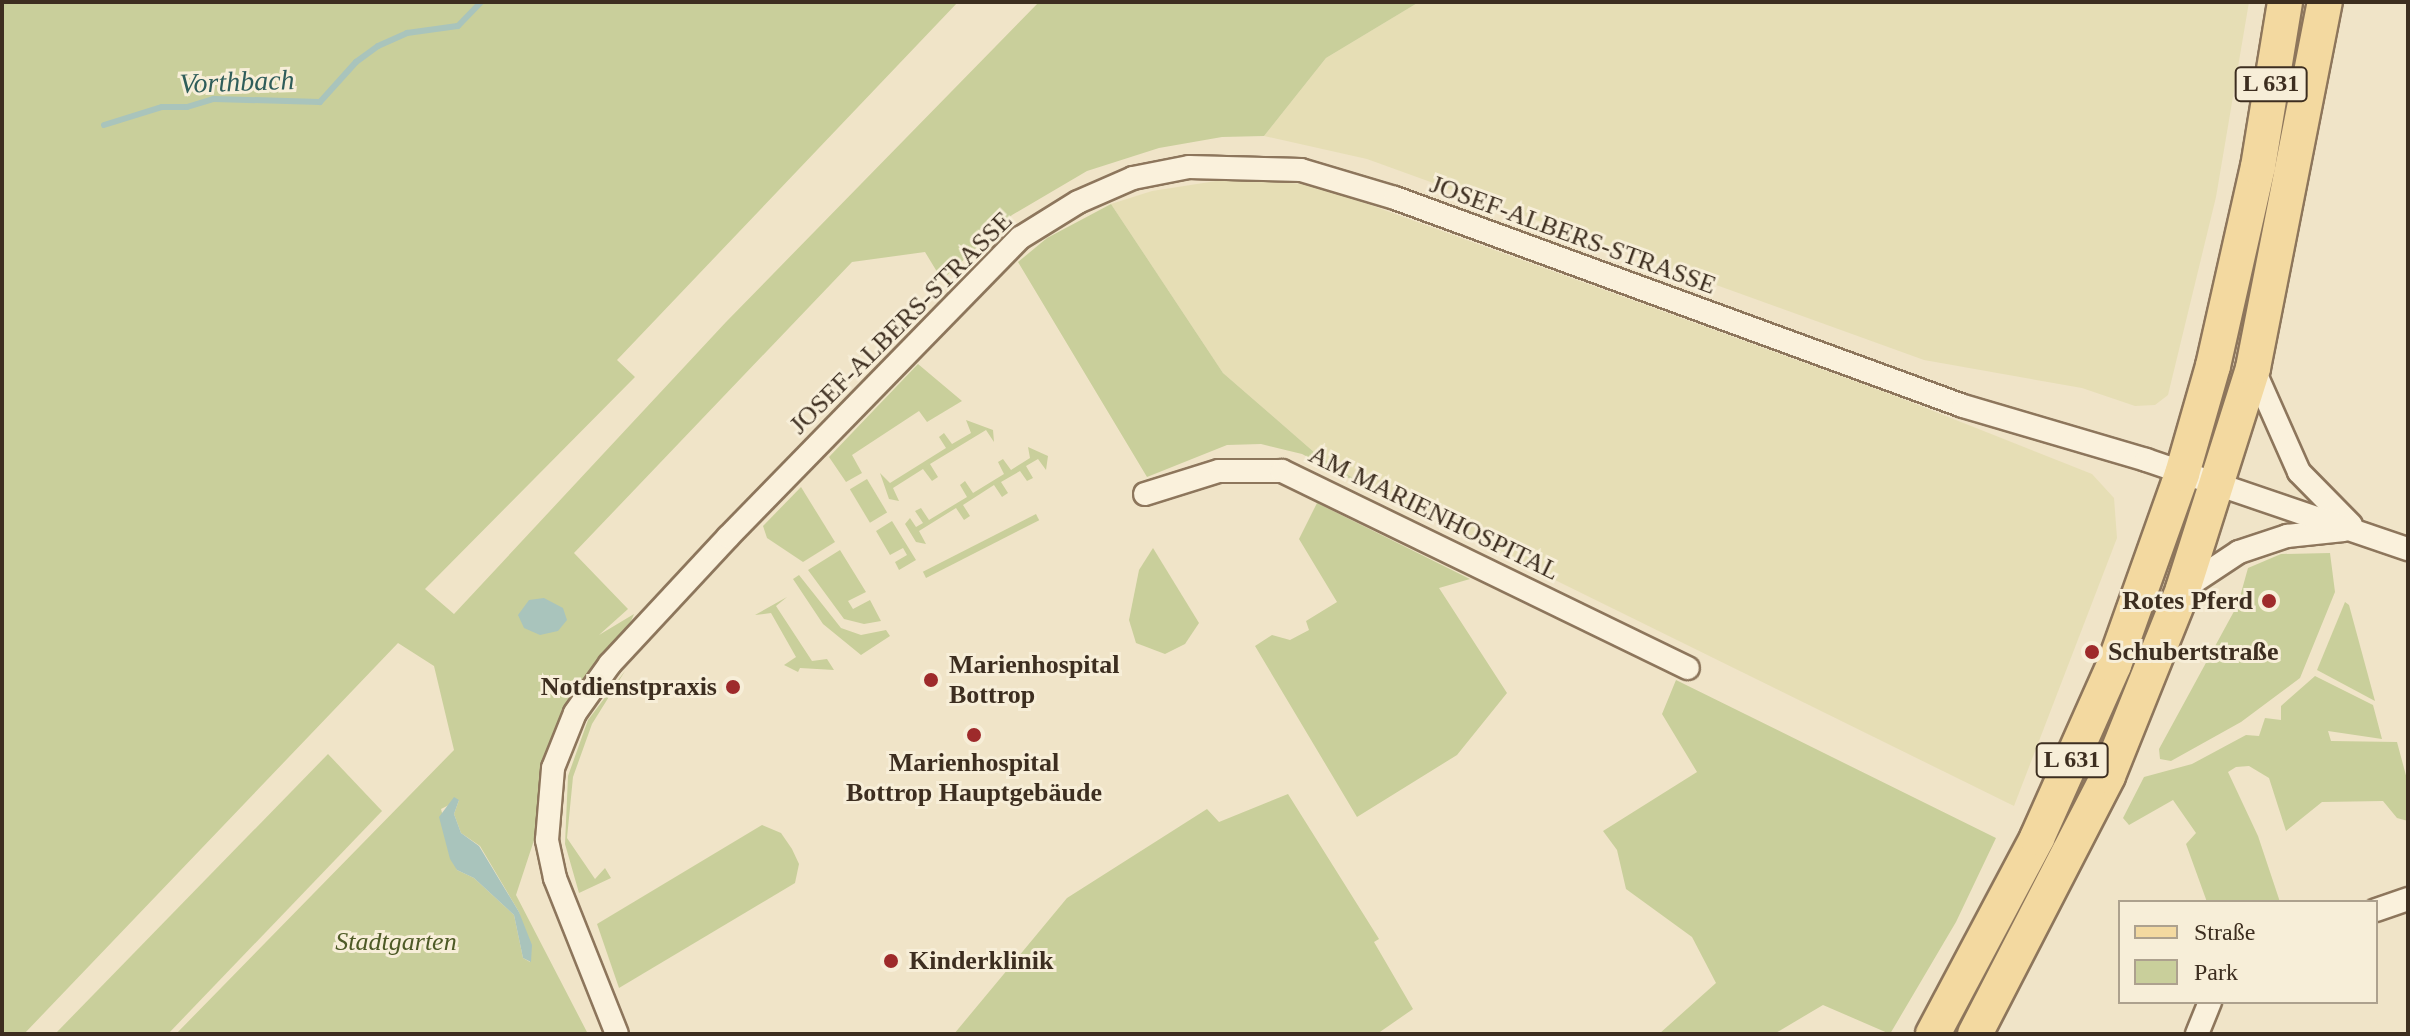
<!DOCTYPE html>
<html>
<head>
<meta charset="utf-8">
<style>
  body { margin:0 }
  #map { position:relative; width:2410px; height:1036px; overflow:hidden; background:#f0e4c8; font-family:Georgia,serif }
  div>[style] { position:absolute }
  .farmland>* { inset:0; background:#e6deb5 }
  .green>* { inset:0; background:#c9cf9b; transform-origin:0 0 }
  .water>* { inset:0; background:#a9c4bc }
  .stream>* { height:6px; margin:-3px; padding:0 3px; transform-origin:3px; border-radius:3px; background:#a9c4bc }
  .roads { filter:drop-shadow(2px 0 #8d765c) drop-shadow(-2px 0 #8d765c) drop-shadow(0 2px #8d765c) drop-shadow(0 -2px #8d765c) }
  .street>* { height:22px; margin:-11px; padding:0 11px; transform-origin:11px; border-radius:11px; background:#faf1dc }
  .primary>* { height:34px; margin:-17px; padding:0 17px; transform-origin:17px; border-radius:17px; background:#f3d9a0 }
  .dots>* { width:22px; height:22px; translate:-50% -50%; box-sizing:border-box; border:4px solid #f7eed8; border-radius:50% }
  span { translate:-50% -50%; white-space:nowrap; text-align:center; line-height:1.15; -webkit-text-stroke:6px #f7eed8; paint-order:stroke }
  .shield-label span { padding:2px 6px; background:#f7eed8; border:2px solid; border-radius:6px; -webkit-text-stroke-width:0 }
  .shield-label { font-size:24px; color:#3d2e20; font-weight:700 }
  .street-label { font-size:26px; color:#3d2e20 }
  .poi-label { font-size:26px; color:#3d2e20; font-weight:700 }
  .right { translate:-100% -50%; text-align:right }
  .left { translate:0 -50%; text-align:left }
  .park-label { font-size:26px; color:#4d5a26; font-style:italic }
  .water-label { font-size:28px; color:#2f5d5a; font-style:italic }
  .frame { position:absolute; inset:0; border:4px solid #3d2e20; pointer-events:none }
  .legend { position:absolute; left:2118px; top:900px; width:260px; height:104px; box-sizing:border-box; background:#f7eed8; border:2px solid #ada18e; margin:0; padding:10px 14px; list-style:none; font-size:24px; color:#3d2e20 }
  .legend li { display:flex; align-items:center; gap:16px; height:40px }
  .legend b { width:40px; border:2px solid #ada18e }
</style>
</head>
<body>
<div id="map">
  <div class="farmland">
    <i style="clip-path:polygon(1419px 2px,2249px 2px,2216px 197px,2168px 395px,2155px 405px,2135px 406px,2082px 388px,1924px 360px,1367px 159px,1264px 136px,1326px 58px)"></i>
    <i style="clip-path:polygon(1229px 179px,1305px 184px,1365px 203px,1898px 397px,2092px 474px,2114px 498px,2117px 538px,2014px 806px,1368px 488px,1315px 453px,1223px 373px,1111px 204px,1152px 191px)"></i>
  </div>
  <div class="green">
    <i style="clip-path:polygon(evenodd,2px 2px,958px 2px,617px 360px,635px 377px,425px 589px,454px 614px,726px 322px,1039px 2px,1419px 2px,1326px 58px,1264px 136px,1222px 137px,1159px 148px,1087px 171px,1012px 215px,942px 280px,925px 252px,852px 262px,574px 553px,628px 609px,599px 635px,634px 614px,625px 635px,588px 676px,516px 895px,588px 1034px,176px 1034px,454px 750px,434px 666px,398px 643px,24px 1034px,2px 1034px,2px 2px,459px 800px,454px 814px,461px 833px,480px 846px,519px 912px,530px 962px,523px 958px,514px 915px,474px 878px,457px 870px,441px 809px,459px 800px)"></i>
    <i style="clip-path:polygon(1111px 204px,1223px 373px,1315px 453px,1368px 488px,1302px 454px,1261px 444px,1227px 445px,1147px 477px,1018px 262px,1047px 238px)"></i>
    <i style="clip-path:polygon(918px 364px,962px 401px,927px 422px,919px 411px,852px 455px,862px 473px,846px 482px,829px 457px)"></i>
    <i style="clip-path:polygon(966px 420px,993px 430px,994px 442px,986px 430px,930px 464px,938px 477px,932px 481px,923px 469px,893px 488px,899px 501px,889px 499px,880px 473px,890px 483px,946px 448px,939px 437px,944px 433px,952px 444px,971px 433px)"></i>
    <i style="clip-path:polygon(1028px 447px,1048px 456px,1046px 470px,1038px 459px,1026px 466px,1033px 478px,1027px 481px,1020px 471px,1001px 482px,1008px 493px,1002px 497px,994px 485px,963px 505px,970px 516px,964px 520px,956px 508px,919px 531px,926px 544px,916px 542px,905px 524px,910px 518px,916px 527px,923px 523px,915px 511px,921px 508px,929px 520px,967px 497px,960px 485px,965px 481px,973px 493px,1004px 474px,998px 462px,1003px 459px,1011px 470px,1030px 458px)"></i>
    <i style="left:867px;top:479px;width:39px;height:20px;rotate:59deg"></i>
    <i style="clip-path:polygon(801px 487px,835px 542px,803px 562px,767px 538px,763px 526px)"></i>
    <i style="clip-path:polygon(1317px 503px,1470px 579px,1439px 588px,1507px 693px,1457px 755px,1357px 817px,1255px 646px,1272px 635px,1290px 640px,1309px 630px,1306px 621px,1337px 602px,1299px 539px)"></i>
    <i style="clip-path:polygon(2186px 511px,2135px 659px,2057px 852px,1962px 1034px,1947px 1034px)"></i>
    <i style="left:1036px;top:514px;width:7px;height:127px;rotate:63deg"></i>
    <i style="clip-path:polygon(892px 521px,916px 560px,899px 570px,895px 562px,907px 555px,903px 548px,890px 555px,876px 531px)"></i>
    <i style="clip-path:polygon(1153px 548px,1199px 623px,1185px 644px,1165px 654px,1136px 643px,1129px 620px,1139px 570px)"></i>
    <i style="clip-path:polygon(840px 550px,866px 592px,848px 601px,853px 609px,870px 600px,881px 621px,864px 624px,844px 619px,808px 570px)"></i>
    <i style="clip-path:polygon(2330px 553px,2335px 592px,2300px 678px,2241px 722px,2171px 761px,2160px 759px,2159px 749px,2238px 604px,2248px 568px,2281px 554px)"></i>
    <i style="clip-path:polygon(799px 575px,841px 628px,861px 635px,886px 630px,890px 636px,861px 655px,823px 624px,793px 579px)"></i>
    <i style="clip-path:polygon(787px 597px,776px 606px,812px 661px,827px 659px,834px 670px,800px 668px,798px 672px,784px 665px,796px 657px,771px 613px,755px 615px)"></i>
    <i style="clip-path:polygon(2345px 602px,2349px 605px,2375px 701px,2317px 670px)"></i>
    <i style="clip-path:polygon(625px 671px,592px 724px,573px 777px,567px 838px,595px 879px,605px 868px,611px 878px,579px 893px,565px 844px,568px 776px,588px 720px)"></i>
    <i style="clip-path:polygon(2315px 676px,2373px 705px,2382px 739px,2328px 731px,2331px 741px,2397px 742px,2408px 783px,2408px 821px,2397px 818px,2383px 801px,2322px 802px,2286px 831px,2269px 778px,2249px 766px,2236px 767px,2228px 772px,2258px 836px,2280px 902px,2207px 902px,2186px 844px,2196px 833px,2173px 800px,2129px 825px,2123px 818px,2144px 777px,2192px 764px,2246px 735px,2259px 736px,2265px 718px,2281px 720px,2281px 706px)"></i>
    <i style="clip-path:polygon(1676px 680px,1996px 838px,1956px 922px,1890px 1034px,1823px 1005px,1774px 1034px,1659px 1034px,1716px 983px,1692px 937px,1626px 889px,1617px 850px,1603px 831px,1697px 772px,1662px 714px)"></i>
    <i style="clip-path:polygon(328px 754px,382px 811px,168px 1034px,55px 1034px)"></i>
    <i style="clip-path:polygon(1288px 794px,1379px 939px,1374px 942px,1413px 1009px,1377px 1034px,954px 1034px,1067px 898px,1207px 809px,1219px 822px)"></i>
    <i style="clip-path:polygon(762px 825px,781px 833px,792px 849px,799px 864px,795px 883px,619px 988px,597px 924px)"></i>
  </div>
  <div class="water">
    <i style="clip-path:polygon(544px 598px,563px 608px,567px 620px,558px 631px,540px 635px,524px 628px,518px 615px,529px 600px)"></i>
    <i style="clip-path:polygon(454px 797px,459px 800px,454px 814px,461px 833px,479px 846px,519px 912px,532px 945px,531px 962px,523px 958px,514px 915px,474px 878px,457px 870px,450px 859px,439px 817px)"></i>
  </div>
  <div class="stream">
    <i style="left:104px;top:125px;width:61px;rotate:-17.2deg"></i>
    <i style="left:162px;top:107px;width:25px"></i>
    <i style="left:187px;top:107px;width:28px;rotate:-17deg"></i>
    <i style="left:214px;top:99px;width:106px;rotate:1.6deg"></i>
    <i style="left:320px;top:102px;width:54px;rotate:-48deg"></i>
    <i style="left:356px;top:62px;width:27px;rotate:-36deg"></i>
    <i style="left:378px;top:46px;width:32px;rotate:-24deg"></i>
    <i style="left:407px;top:33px;width:51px;rotate:-7.8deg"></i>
    <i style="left:458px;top:26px;width:33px;rotate:-46deg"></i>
  </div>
  <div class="roads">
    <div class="street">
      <i style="left:2253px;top:368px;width:114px;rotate:66.1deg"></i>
      <i style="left:2299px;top:472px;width:74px;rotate:45.5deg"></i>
      <i style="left:1145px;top:494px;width:77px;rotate:-17.3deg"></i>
      <i style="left:1219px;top:471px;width:63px"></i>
      <i style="left:1282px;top:471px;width:451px;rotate:25.9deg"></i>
      <i style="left:2183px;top:589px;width:67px;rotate:-33.5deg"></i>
      <i style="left:2239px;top:552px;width:51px;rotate:-18.4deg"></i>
      <i style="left:2287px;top:536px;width:57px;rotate:-6deg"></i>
      <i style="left:2376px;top:910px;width:34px;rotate:-19deg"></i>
      <i style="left:617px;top:1034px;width:168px;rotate:-111.7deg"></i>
      <i style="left:555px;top:878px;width:39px;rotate:-102deg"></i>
      <i style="left:547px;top:840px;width:72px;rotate:-85.2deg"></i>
      <i style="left:553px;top:768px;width:59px;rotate:-68.2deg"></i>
      <i style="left:575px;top:713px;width:60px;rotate:-54.5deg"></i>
      <i style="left:610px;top:664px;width:173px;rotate:-47.1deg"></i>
      <i style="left:728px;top:537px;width:418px;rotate:-45.7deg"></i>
      <i style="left:1020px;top:238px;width:68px;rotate:-31.8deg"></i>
      <i style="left:1078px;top:202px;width:60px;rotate:-23.6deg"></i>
      <i style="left:1133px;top:178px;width:57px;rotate:-11.1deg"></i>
      <i style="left:1189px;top:167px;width:112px;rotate:1.5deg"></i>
      <i style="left:1301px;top:170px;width:98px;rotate:16.6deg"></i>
      <i style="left:1395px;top:198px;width:605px;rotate:20.11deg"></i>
      <i style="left:1963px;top:406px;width:191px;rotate:16.4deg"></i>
      <i style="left:2146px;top:460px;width:277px;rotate:18.8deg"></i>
      <i style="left:2197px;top:1034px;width:35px;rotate:-68deg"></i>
    </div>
    <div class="primary">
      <i style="left:1933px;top:1034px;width:222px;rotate:-62deg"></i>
      <i style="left:2037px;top:838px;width:189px;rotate:-66deg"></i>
      <i style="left:2114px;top:665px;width:203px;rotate:-70.4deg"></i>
      <i style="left:2182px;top:474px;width:112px;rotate:-74deg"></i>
      <i style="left:2213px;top:366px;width:204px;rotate:-77.3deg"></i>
      <i style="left:2258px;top:167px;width:167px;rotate:-80.7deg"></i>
      <i style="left:1975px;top:1034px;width:290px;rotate:-62.7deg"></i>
      <i style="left:2108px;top:776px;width:201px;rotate:-68.1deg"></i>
      <i style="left:2183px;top:589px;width:232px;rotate:-72.4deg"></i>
      <i style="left:2253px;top:368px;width:373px;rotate:-78.9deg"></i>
    </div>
  </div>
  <div class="dots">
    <i style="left:2269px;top:601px;background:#9e2a2b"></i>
    <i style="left:2092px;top:652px;background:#9e2a2b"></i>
    <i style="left:931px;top:680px;background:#9e2a2b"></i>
    <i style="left:733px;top:687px;background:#9e2a2b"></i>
    <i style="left:974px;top:735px;background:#9e2a2b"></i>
    <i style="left:891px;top:961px;background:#9e2a2b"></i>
  </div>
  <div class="shield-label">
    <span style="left:2271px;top:84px">L 631</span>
    <span style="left:2072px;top:760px">L 631</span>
  </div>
  <div class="street-label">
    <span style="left:1573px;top:235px;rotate:20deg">JOSEF-ALBERS-STRASSE</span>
    <span style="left:901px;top:323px;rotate:-45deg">JOSEF-ALBERS-STRASSE</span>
    <span style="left:1434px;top:513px;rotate:26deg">AM MARIENHOSPITAL</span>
  </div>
  <div class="poi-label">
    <span class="right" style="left:2253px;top:601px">Rotes Pferd</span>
    <span class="left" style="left:2108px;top:652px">Schubertstraße</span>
    <span class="left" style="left:949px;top:680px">Marienhospital<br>Bottrop</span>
    <span class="right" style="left:717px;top:687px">Notdienstpraxis</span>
    <span style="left:974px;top:778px">Marienhospital<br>Bottrop Hauptgebäude</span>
    <span class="left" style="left:909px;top:961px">Kinderklinik</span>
  </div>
  <div class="park-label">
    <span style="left:396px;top:942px">Stadtgarten</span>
  </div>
  <div class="water-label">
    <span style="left:237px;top:82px;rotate:-2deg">Vorthbach</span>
  </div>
  <div class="frame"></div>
  <ul class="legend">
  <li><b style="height:10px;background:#f3d9a0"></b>Straße</li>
  <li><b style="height:22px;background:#c9cf9b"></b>Park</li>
  </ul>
</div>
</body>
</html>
